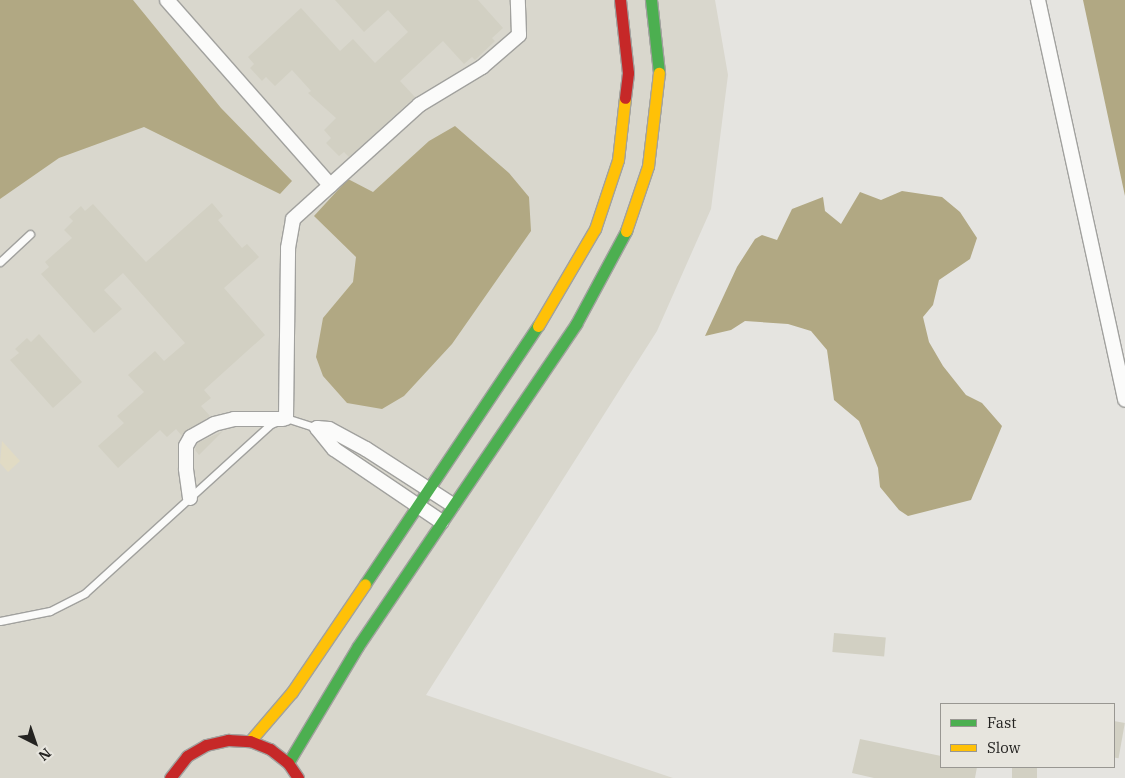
<!DOCTYPE html>
<html>
<head>
<meta charset="utf-8">
<style>
  body { margin:0 }
  #map { position:relative; width:1125px; height:778px; overflow:hidden; background:#e5e4e0; font-family:"IBM Plex Serif",serif }
  div>[style] { position:absolute }
  .built>* { inset:0; background:#d9d7cd }
  .green>* { inset:0; background:#e1dbc4 }
  .water>* { inset:0; background:#b1a883 }
  .building>* { inset:0; background:#d2d0c3; transform-origin:0 0 }
  .roads { filter:drop-shadow(1px 0 #a1a19e) drop-shadow(-1px 0 #a1a19e) drop-shadow(0 1px #a1a19e) drop-shadow(0 -1px #a1a19e) }
  .lane>* { height:7px; margin:-3.5px; padding:0 3.5px; transform-origin:3.5px; border-radius:3.5px; background:#fbfbfa }
  .street>* { height:14px; margin:-7px; padding:0 7px; transform-origin:7px; border-radius:7px; background:#fbfbfa }
  .fast>* { height:11px; margin:-5.5px; padding:0 5.5px; transform-origin:5.5px; border-radius:5.5px; background:#4caf50 }
  .slow>* { height:11px; margin:-5.5px; padding:0 5.5px; transform-origin:5.5px; border-radius:5.5px; background:#ffc107 }
  .jam>* { height:11px; margin:-5.5px; padding:0 5.5px; transform-origin:5.5px; border-radius:5.5px; background:#c62828 }
  span { translate:-50% -50%; white-space:nowrap; text-align:center; line-height:1.15; -webkit-text-stroke:4px #e7e5de; paint-order:stroke }
  .legend { position:absolute; left:940px; top:703px; width:175px; height:65px; box-sizing:border-box; background:#e7e5de; border:1px solid #999792; margin:0; padding:6px 9px; list-style:none; font-size:15px; color:#242321 }
  .legend li { display:flex; align-items:center; gap:10px; height:25px }
  .legend b { width:25px; border:1px solid #999792 }
  .north { position:absolute; left:10px; top:718px; width:50px; height:50px; -webkit-text-stroke:4px #e7e5de; paint-order:stroke; rotate:139deg; font-size:14px; font-weight:700; line-height:20px; text-align:center; color:#242321 }
  .north::after { content:''; display:block; margin:auto; width:18px; height:22px; background:#242321; clip-path:polygon(50% 0,100% 100%,50% 72%,0 100%) }
</style>
</head>
<body>
<div id="map">
  <div class="built">
    <i style="clip-path:polygon(0 0,715px 0,728px 75px,711px 209px,657px 331px,426px 695px,673px 778px,0 778px)"></i>
  </div>
  <div class="green">
    <i style="clip-path:polygon(2px 441px,20px 461px,8px 472px,0 463px)"></i>
  </div>
  <div class="water">
    <i style="clip-path:polygon(0 0,133px 0,221px 108px,292px 181px,280px 194px,144px 127px,59px 158px,0 199px)"></i>
    <i style="clip-path:polygon(1083px 0,1125px 0,1125px 196px)"></i>
    <i style="clip-path:polygon(455px 126px,509px 173px,529px 197px,531px 231px,452px 344px,404px 396px,382px 409px,347px 403px,323px 376px,316px 357px,323px 318px,353px 282px,356px 257px,314px 216px,348px 179px,373px 192px,429px 141px)"></i>
    <i style="clip-path:polygon(902px 191px,942px 197px,960px 212px,977px 238px,970px 259px,939px 280px,933px 305px,923px 317px,929px 342px,943px 366px,966px 395px,982px 403px,1002px 426px,971px 500px,908px 516px,899px 510px,880px 487px,878px 468px,859px 421px,834px 400px,827px 350px,811px 331px,788px 324px,745px 321px,731px 330px,705px 336px,737px 267px,755px 239px,762px 235px,777px 240px,792px 209px,823px 197px,825px 211px,841px 224px,860px 192px,881px 200px)"></i>
  </div>
  <div class="building">
    <i style="clip-path:polygon(335px 0,478px 0,503px 28px,492px 38px,495px 41px,475px 60px,472px 57px,464px 64px,443px 41px,400px 81px,415px 97px,349px 157px,344px 152px,339px 156px,326px 143px,331px 138px,324px 130px,336px 118px,308px 93px,311px 91px,292px 70px,275px 86px,266px 77px,262px 81px,250px 68px,254px 64px,248px 57px,301px 8px,340px 51px,353px 39px,375px 63px,408px 32px,388px 10px,364px 32px)"></i>
    <i style="clip-path:polygon(212px 203px,223px 216px,218px 220px,242px 248px,247px 244px,259px 257px,224px 288px,265px 335px,204px 390px,211px 398px,201px 406px,210px 416px,182px 436px,176px 429px,167px 437px,160px 430px,118px 468px,98px 446px,124px 423px,117px 416px,144px 392px,128px 375px,155px 351px,164px 361px,185px 343px,123px 273px,104px 290px,122px 309px,94px 333px,41px 274px,49px 267px,45px 262px,72px 238px,64px 230px,73px 221px,69px 217px,81px 206px,85px 211px,93px 204px,146px 262px)"></i>
    <i style="clip-path:polygon(39px 334px,82px 382px,53px 408px,10px 360px,19px 353px,15px 349px,27px 338px,31px 342px)"></i>
    <i style="clip-path:polygon(223px 431px,199px 455px,195px 450px,197px 443px)"></i>
    <i style="left:834px;top:633px;width:52px;height:19px;rotate:5deg"></i>
    <i style="left:1114px;top:721px;width:11px;height:36px;rotate:10deg"></i>
    <i style="clip-path:polygon(860px 739px,941px 756px,941px 767px,977px 767px,975px 778px,874px 778px,852px 773px)"></i>
    <i style="left:1012px;top:767px;width:25px;height:11px"></i>
  </div>
  <div class="roads">
    <div class="lane">
      <i style="left:0;top:262px;width:41px;rotate:-43deg"></i>
      <i style="left:0;top:621px;width:51px;rotate:-11.3deg"></i>
      <i style="left:50px;top:611px;width:39px;rotate:-27deg"></i>
      <i style="left:85px;top:593px;width:251px;rotate:-42.3deg"></i>
      <i style="left:271px;top:424px;width:16px;rotate:-22deg"></i>
      <i style="left:286px;top:418px;width:33px;rotate:18deg"></i>
    </div>
    <div class="street">
      <i style="left:167px;top:0;width:247px;rotate:48.6deg"></i>
      <i style="left:1038px;top:0;width:409px;rotate:77.7deg"></i>
      <i style="left:286px;top:418px;width:170px;rotate:-89.3deg"></i>
      <i style="left:288px;top:248px;width:29px;rotate:-80deg"></i>
      <i style="left:293px;top:219px;width:170px;rotate:-42.1deg"></i>
      <i style="left:419px;top:105px;width:74px;rotate:-31.1deg"></i>
      <i style="left:482px;top:67px;width:49px;rotate:-40.9deg"></i>
      <i style="left:519px;top:35px;width:35px;rotate:-92deg"></i>
      <i style="left:317px;top:428px;width:12px;rotate:5deg"></i>
      <i style="left:329px;top:429px;width:42px;rotate:28.4deg"></i>
      <i style="left:366px;top:449px;width:103px;rotate:32.8deg"></i>
      <i style="left:317px;top:428px;width:27px;rotate:51deg"></i>
      <i style="left:334px;top:449px;width:130px;rotate:34.1deg"></i>
      <i style="left:190px;top:498px;width:30px;rotate:-98deg"></i>
      <i style="left:186px;top:468px;width:22px;rotate:-90deg"></i>
      <i style="left:186px;top:446px;width:10px;rotate:-61deg"></i>
      <i style="left:191px;top:437px;width:26px;rotate:-29deg"></i>
      <i style="left:214px;top:424px;width:21px;rotate:-14deg"></i>
      <i style="left:234px;top:419px;width:49px"></i>
    </div>
    <div class="fast">
      <i style="left:651px;top:0;width:73px;rotate:83.7deg"></i>
      <i style="left:365px;top:584px;width:311px;rotate:-56.2deg"></i>
      <i style="left:288px;top:763px;width:136px;rotate:-59.1deg"></i>
      <i style="left:358px;top:646px;width:389px;rotate:-55.9deg"></i>
      <i style="left:576px;top:324px;width:106px;rotate:-61.7deg"></i>
    </div>
    <div class="slow">
      <i style="left:626px;top:231px;width:69px;rotate:-71.3deg"></i>
      <i style="left:648px;top:166px;width:94px;rotate:-83.3deg"></i>
      <i style="left:538px;top:326px;width:113px;rotate:-59.6deg"></i>
      <i style="left:595px;top:229px;width:73px;rotate:-71.6deg"></i>
      <i style="left:618px;top:160px;width:62px;rotate:-83.6deg"></i>
      <i style="left:250px;top:741px;width:65px;rotate:-49.4deg"></i>
      <i style="left:292px;top:692px;width:130px;rotate:-55.9deg"></i>
    </div>
    <div class="jam">
      <i style="left:620px;top:0;width:73px;rotate:83.7deg"></i>
      <i style="left:628px;top:73px;width:25px;rotate:97deg"></i>
      <i style="left:170px;top:778px;width:28px;rotate:-52deg"></i>
      <i style="left:187px;top:756px;width:22px;rotate:-30deg"></i>
      <i style="left:206px;top:745px;width:23px;rotate:-13deg"></i>
      <i style="left:228px;top:740px;width:22px;rotate:3deg"></i>
      <i style="left:250px;top:741px;width:22px;rotate:22deg"></i>
      <i style="left:270px;top:749px;width:23px;rotate:38deg"></i>
      <i style="left:288px;top:763px;width:18px;rotate:56deg"></i>
    </div>
  </div>
  <ul class="legend">
  <li><b style="height:6px;background:#4caf50"></b>Fast</li>
  <li><b style="height:6px;background:#ffc107"></b>Slow</li>
  </ul>
  <div class="north">N</div>
</div>
</body>
</html>
